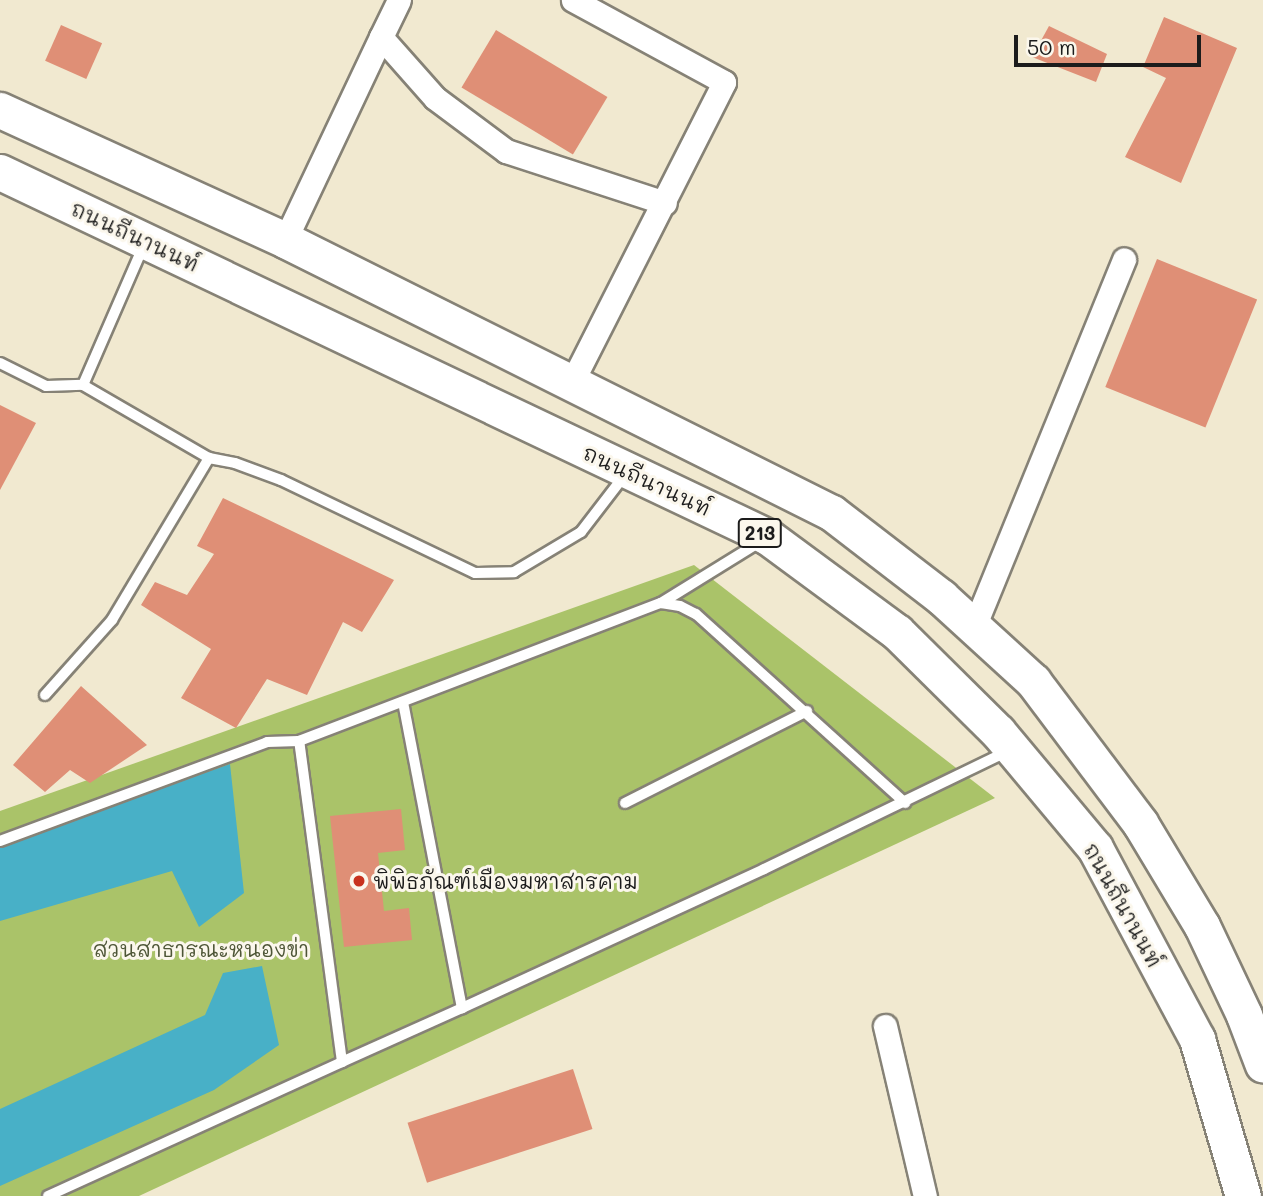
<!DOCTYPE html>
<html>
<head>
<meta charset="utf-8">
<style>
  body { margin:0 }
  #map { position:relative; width:1263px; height:1196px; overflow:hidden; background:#f1e9d0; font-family:Mali,"Playpen Sans Thai",sans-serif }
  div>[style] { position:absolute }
  .green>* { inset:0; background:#aac369 }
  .water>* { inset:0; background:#48b0c7 }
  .building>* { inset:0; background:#df8f76; transform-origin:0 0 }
  .roads { filter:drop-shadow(2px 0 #868276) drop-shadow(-2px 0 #868276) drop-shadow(0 2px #868276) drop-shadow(0 -2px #868276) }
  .lane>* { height:10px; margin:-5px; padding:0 5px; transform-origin:5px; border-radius:5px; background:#fff }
  .street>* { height:23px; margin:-11.5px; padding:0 11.5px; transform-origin:11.5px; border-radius:11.5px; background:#fff }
  .primary>* { height:35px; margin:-17.5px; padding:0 17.5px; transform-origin:17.5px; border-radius:17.5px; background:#fff }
  .dots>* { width:19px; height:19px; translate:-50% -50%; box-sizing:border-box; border:4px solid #fbf7ec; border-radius:50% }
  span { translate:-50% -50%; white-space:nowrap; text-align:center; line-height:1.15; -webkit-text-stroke:6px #fbf7ec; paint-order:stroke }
  .shield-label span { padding:2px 5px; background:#fbf7ec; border:2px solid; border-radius:5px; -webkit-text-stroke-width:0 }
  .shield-label { font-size:19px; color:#1c1c1c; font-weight:700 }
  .street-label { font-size:21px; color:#1c1c1c }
  .poi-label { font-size:21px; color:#1c1c1c }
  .left { translate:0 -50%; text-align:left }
  .park-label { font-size:21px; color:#4e5637 }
  .scale { position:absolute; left:1014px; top:35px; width:187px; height:32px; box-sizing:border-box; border:4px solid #1c1c1c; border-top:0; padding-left:9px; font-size:21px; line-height:24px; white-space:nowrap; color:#1c1c1c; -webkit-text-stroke:5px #fbf7ec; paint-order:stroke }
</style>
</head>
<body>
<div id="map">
  <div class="green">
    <i style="clip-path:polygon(694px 565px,995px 798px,139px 1196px,0 1196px,0 811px)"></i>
  </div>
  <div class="water">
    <i style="clip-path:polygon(230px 764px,244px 893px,199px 927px,172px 871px,0 921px,0 845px)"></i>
    <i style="clip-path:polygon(262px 966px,279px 1045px,214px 1090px,0 1186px,0 1109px,205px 1015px,223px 973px)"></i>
  </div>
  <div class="building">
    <i style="clip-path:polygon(1164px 17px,1237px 48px,1181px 183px,1125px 157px,1166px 78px,1143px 67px)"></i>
    <i style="left:61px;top:25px;width:45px;height:39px;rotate:24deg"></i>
    <i style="clip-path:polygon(1049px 26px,1107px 54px,1096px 82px,1032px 57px)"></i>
    <i style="left:496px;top:30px;width:130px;height:67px;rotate:31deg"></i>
    <i style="left:1157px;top:259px;width:108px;height:138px;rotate:22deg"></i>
    <i style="clip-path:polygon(0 405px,36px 423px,0 490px)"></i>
    <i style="clip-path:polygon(223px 498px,394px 580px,362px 632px,343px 622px,307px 695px,267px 679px,236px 728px,181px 698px,211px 649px,141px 605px,155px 582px,187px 595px,214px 554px,197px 546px)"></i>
    <i style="clip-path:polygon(81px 686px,147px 745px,90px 783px,70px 770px,45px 792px,13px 765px)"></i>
    <i style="clip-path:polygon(401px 809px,405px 850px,378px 853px,384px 911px,409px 908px,412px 940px,344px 947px,330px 816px)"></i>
    <i style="left:573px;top:1069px;width:63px;height:174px;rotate:72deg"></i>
  </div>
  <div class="roads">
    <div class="lane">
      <i style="left:0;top:363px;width:51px;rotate:26.6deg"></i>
      <i style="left:46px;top:386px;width:37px;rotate:-2deg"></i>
      <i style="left:83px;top:385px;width:150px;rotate:-66.5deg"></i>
      <i style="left:83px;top:385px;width:146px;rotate:30.1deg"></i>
      <i style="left:209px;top:458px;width:26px;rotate:11deg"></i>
      <i style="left:235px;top:463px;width:49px;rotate:20.3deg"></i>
      <i style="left:281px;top:480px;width:215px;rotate:25.6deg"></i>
      <i style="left:475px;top:573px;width:39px;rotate:-1deg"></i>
      <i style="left:514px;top:572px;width:78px;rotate:-30.8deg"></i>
      <i style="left:581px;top:532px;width:71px;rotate:-52.5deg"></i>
      <i style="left:661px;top:603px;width:120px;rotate:-31.7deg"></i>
      <i style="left:45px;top:695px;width:101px;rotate:-48.2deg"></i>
      <i style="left:112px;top:620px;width:189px;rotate:-59.1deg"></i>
      <i style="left:403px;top:702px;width:312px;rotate:79.1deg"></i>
      <i style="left:462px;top:1008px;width:332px;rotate:-24.7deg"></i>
      <i style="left:764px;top:869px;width:269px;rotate:-25.8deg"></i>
      <i style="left:625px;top:803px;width:204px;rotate:-26.8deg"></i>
      <i style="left:0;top:841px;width:285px;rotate:-20.3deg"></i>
      <i style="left:267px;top:742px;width:32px;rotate:-2deg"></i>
      <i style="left:462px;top:1008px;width:132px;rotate:155.8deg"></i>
      <i style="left:342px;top:1062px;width:324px;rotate:-97.6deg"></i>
      <i style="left:299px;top:741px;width:387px;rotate:-20.9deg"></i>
      <i style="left:661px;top:603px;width:19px;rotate:9deg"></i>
      <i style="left:680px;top:606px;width:18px;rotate:27deg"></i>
      <i style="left:696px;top:614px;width:282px;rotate:42.1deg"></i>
      <i style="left:48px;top:1196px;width:323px;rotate:-24.5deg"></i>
    </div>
    <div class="street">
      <i style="left:399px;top:0;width:41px;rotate:115.9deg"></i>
      <i style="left:381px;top:37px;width:81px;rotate:48.5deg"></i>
      <i style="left:435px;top:98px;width:89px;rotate:36.7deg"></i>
      <i style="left:506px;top:151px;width:167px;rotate:18.1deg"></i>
      <i style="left:285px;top:240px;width:225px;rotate:-64.7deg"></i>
      <i style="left:572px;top:382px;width:336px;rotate:-63.1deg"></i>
      <i style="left:724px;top:82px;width:172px;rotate:-151.5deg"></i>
      <i style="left:974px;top:627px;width:397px;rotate:-67.8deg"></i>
      <i style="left:885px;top:1026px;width:175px;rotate:76.8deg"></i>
    </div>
    <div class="primary">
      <i style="left:0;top:110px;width:313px;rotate:24.5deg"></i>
      <i style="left:285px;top:240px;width:611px;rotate:26.52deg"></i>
      <i style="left:832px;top:513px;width:138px;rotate:37.6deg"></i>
      <i style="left:941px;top:597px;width:125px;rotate:42.4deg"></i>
      <i style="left:1033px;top:681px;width:178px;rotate:53deg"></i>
      <i style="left:1140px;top:823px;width:120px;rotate:59deg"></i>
      <i style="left:1202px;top:926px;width:98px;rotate:64.7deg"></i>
      <i style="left:1244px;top:1015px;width:53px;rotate:69.2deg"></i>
      <i style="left:0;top:172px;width:850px;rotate:25.42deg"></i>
      <i style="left:768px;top:537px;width:160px;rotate:36.4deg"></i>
      <i style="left:897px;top:632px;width:142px;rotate:44.7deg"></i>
      <i style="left:998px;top:732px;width:151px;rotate:50.1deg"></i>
      <i style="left:1095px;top:848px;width:217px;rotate:61.9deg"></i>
      <i style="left:1197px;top:1039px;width:164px;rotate:73.7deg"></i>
    </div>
  </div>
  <div class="dots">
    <i style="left:359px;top:881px;background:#c8321e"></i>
  </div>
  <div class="shield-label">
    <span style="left:760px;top:533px">213</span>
  </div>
  <div class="street-label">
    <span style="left:135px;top:236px;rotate:25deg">ถนนถีนานนท์</span>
    <span style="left:647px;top:480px;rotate:25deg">ถนนถีนานนท์</span>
    <span style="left:1123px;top:905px;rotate:61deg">ถนนถีนานนท์</span>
  </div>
  <div class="poi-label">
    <span class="left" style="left:373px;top:881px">พิพิธภัณฑ์เมืองมหาสารคาม</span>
  </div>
  <div class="park-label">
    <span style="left:201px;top:949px">สวนสาธารณะหนองข่า</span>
  </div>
  <div class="scale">50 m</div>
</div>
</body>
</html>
